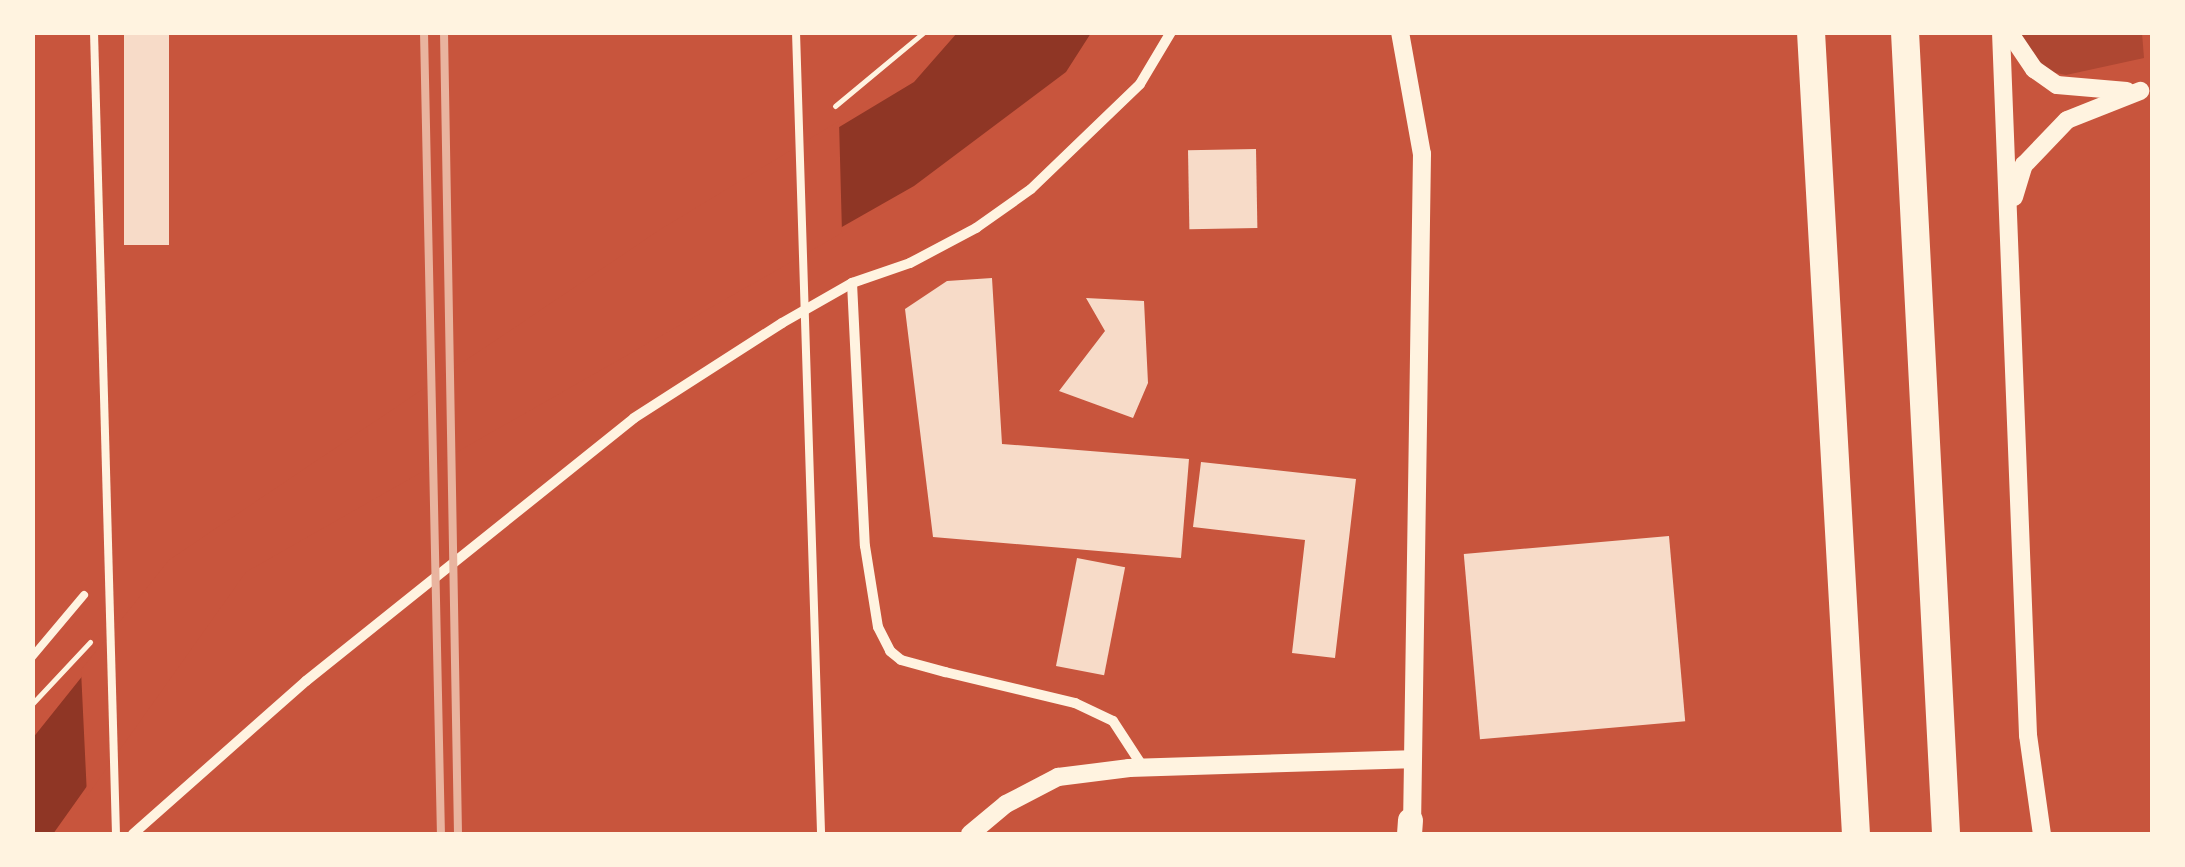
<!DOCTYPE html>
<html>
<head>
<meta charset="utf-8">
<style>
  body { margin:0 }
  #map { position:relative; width:2185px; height:867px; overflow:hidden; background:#c8553d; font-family:"Asap Condensed",sans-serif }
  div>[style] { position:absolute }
  .green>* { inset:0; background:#ae4732 }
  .water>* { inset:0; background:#8f3625 }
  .pier>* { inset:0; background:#c8553d }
  .building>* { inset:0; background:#f7dbc8; transform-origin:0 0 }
  .path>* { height:5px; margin:-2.5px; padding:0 2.5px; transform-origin:2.5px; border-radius:2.5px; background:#fff3e0 }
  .service>* { height:8px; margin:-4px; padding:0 4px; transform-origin:4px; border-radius:4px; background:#fff3e0 }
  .minor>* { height:10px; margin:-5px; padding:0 5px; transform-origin:5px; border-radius:5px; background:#fff3e0 }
  .tertiary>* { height:18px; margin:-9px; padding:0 9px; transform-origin:9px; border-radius:9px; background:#fff3e0 }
  .trunk>* { height:25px; margin:-12.5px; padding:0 12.5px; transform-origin:12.5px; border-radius:12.5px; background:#fff3e0 }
  .motorway>* { height:28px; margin:-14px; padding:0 14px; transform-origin:14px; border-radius:14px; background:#fff3e0 }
  .rail>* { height:8px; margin:-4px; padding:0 4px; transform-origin:4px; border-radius:4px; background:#e9b49f }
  span { translate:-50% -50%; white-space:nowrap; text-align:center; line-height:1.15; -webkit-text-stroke:9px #fff3e0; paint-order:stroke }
  .frame { position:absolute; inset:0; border:35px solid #fff3e0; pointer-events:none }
</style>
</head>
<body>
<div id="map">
  <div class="green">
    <i style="clip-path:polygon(2017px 33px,2142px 33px,2144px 58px,2066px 75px,2046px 71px)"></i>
  </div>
  <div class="water">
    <i style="clip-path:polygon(957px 33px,1091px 33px,1066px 72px,914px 186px,242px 568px,53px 834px,33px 834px,32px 739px,172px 564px,663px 233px,914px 82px)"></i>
  </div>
  <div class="pier">
    <i style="clip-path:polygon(839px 121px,842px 233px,246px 572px,87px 796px,81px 670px,169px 560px,661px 229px)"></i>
  </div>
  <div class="building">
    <i style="left:124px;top:32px;width:45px;height:213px"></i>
    <i style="left:1256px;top:149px;width:79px;height:68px;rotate:89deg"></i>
    <i style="clip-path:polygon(992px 278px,1002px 444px,1189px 459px,1181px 558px,933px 537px,905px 309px,947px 281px)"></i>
    <i style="clip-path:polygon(1086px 298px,1144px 301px,1148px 383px,1133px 418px,1059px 391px,1105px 331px)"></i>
    <i style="clip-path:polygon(1201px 462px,1356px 479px,1335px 658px,1292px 653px,1305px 540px,1193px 527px)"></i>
    <i style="left:1669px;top:536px;width:186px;height:206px;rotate:85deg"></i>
    <i style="left:1077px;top:558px;width:49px;height:110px;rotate:11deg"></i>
  </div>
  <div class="path">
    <i style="left:835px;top:106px;width:116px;rotate:-39.7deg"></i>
    <i style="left:32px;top:704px;width:85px;rotate:-46.9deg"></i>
  </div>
  <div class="service">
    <i style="left:94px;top:32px;width:802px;rotate:88.43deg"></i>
    <i style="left:796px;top:32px;width:802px;rotate:88.21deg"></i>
    <i style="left:32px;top:657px;width:81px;rotate:-50deg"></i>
  </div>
  <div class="minor">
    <i style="left:852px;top:283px;width:263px;rotate:87.2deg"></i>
    <i style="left:865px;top:546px;width:82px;rotate:80.9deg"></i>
    <i style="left:878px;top:627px;width:27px;rotate:63deg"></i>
    <i style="left:890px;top:651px;width:14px;rotate:39deg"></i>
    <i style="left:901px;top:660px;width:46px;rotate:15.3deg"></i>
    <i style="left:945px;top:672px;width:134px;rotate:13.4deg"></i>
    <i style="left:1075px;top:703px;width:42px;rotate:25.3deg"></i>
    <i style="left:1113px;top:721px;width:55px;rotate:56.9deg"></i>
    <i style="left:133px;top:834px;width:231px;rotate:-41.5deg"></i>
    <i style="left:306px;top:681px;width:420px;rotate:-38.7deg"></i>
    <i style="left:634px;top:418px;width:176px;rotate:-32.7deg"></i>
    <i style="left:782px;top:323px;width:81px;rotate:-29.7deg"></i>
    <i style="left:852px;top:283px;width:61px;rotate:-19deg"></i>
    <i style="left:910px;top:263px;width:75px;rotate:-27.9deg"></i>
    <i style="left:976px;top:228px;width:67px;rotate:-35.3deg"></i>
    <i style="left:1031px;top:189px;width:151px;rotate:-43.9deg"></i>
    <i style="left:1140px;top:84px;width:61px;rotate:-59.2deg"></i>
  </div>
  <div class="tertiary">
    <i style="left:1400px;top:32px;width:124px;rotate:79.8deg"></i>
    <i style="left:1422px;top:154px;width:675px;rotate:90.85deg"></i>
    <i style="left:2001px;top:32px;width:704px;rotate:87.8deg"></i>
    <i style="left:2028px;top:735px;width:100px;rotate:82deg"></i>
    <i style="left:2009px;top:32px;width:45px;rotate:56deg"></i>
    <i style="left:2034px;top:69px;width:28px;rotate:35deg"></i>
    <i style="left:2057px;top:85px;width:70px;rotate:4.9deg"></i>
    <i style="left:2014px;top:197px;width:34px;rotate:-73deg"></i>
    <i style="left:2024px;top:165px;width:62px;rotate:-46.3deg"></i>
    <i style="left:2067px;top:120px;width:79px;rotate:-21.7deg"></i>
    <i style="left:970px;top:834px;width:47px;rotate:-39.8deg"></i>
    <i style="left:1006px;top:804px;width:59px;rotate:-27.4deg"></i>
    <i style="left:1058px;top:777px;width:72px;rotate:-7.2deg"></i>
    <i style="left:1129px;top:768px;width:281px;rotate:-1.8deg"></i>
  </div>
  <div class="trunk">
    <i style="left:1409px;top:834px;width:14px;rotate:-86deg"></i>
  </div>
  <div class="motorway">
    <i style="left:1811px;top:32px;width:803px;rotate:86.79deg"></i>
    <i style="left:1905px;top:32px;width:803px;rotate:87.07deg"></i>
  </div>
  <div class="rail">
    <i style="left:424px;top:32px;width:802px;rotate:88.79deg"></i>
    <i style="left:444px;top:32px;width:802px;rotate:89deg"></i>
  </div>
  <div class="frame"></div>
</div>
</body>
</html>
